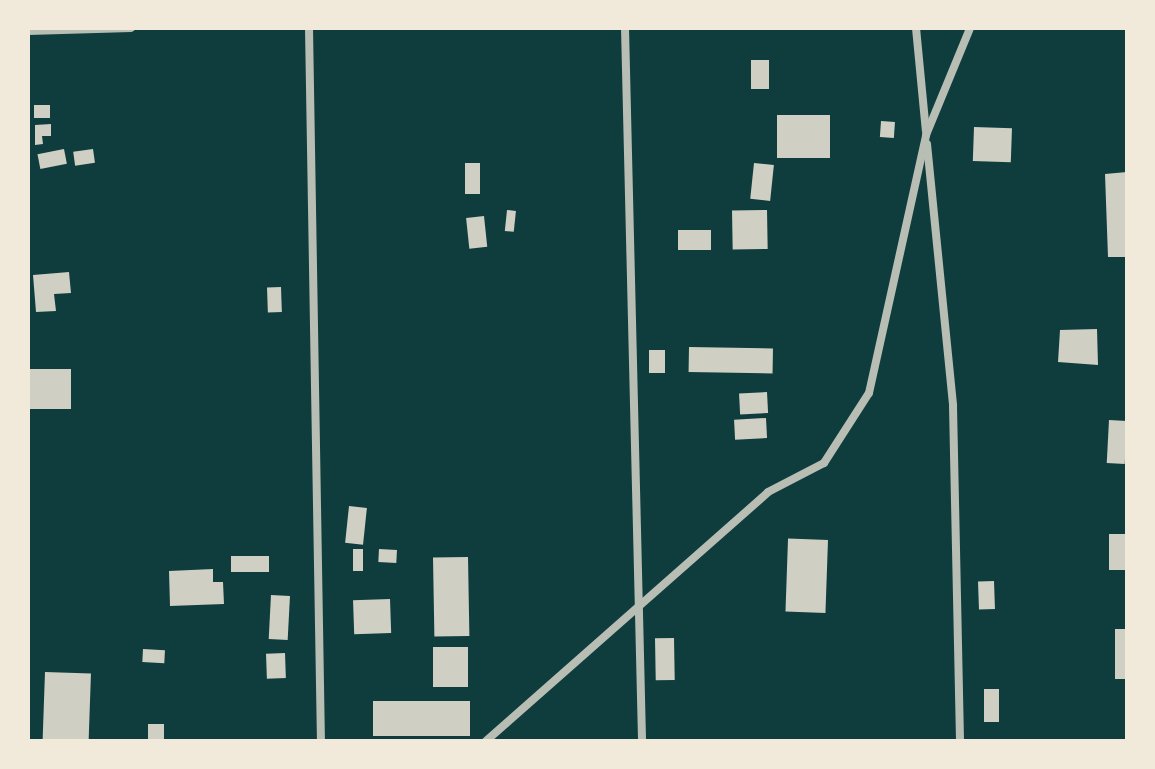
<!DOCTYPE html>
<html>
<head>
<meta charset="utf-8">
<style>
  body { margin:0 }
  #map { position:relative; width:1155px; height:769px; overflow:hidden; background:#0f3d3e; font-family:"Alegreya Sans",sans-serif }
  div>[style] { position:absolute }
  .building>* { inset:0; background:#cfcfc3; transform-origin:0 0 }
  .minor>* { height:8px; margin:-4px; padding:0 4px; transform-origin:4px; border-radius:4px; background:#b8beb3 }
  span { translate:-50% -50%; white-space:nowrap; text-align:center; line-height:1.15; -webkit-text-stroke:7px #f1e9da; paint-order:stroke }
  .frame { position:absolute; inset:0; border:30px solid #f1e9da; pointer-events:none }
</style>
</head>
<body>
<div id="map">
  <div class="building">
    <i style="left:751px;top:60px;width:18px;height:29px"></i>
    <i style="left:50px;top:105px;width:13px;height:16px;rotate:90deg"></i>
    <i style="left:777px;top:115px;width:53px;height:43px"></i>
    <i style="left:881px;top:121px;width:14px;height:16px;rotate:4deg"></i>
    <i style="clip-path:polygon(51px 124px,51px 136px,42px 136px,43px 144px,35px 145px,35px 125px)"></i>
    <i style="left:974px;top:127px;width:38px;height:34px;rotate:2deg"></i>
    <i style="left:64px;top:149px;width:15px;height:27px;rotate:79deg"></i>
    <i style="left:93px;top:149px;width:14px;height:20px;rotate:82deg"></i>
    <i style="left:465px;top:163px;width:15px;height:31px"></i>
    <i style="left:754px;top:163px;width:20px;height:36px;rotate:6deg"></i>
    <i style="clip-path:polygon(1127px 172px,1127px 257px,1108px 257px,1105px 174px)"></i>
    <i style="left:507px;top:210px;width:9px;height:21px;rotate:6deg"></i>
    <i style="left:767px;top:210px;width:39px;height:35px;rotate:89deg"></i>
    <i style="left:484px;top:216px;width:31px;height:18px;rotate:84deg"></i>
    <i style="left:678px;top:230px;width:33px;height:20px"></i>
    <i style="clip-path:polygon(69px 272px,71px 293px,54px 294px,56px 311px,36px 312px,33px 275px)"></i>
    <i style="left:281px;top:287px;width:25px;height:14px;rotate:88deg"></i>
    <i style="clip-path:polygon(1097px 329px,1098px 365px,1058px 362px,1060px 330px)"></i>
    <i style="left:689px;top:347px;width:84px;height:25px;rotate:1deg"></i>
    <i style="left:649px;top:350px;width:16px;height:23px"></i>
    <i style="left:28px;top:369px;width:43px;height:40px"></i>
    <i style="left:767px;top:392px;width:21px;height:28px;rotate:87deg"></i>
    <i style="left:766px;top:418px;width:20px;height:32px;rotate:87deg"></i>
    <i style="left:1109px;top:420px;width:18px;height:43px;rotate:3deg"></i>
    <i style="left:349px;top:506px;width:18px;height:37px;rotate:6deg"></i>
    <i style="left:1109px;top:534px;width:18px;height:36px"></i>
    <i style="left:828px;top:540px;width:73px;height:40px;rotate:92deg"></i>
    <i style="left:353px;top:549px;width:10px;height:22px"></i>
    <i style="left:379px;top:549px;width:18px;height:13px;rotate:3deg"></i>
    <i style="left:269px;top:556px;width:16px;height:38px;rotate:90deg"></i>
    <i style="left:468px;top:557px;width:79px;height:35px;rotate:89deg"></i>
    <i style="clip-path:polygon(213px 569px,213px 582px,223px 582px,224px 604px,170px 606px,169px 571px)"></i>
    <i style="left:994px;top:581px;width:28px;height:16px;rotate:88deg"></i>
    <i style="left:271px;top:595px;width:19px;height:44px;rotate:3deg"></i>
    <i style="left:390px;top:599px;width:34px;height:37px;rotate:88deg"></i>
    <i style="left:1127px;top:629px;width:50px;height:12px;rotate:90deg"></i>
    <i style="left:674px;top:638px;width:42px;height:19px;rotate:89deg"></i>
    <i style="left:433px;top:647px;width:35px;height:40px"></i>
    <i style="left:143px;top:649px;width:22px;height:13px;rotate:3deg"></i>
    <i style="left:285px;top:653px;width:25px;height:19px;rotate:88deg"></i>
    <i style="left:45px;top:672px;width:46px;height:69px;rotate:2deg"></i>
    <i style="left:984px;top:689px;width:15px;height:33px"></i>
    <i style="left:470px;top:701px;width:35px;height:97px;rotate:90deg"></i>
    <i style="left:148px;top:724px;width:16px;height:17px"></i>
  </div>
  <div class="minor">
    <i style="left:309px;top:28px;width:713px;rotate:89.04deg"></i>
    <i style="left:625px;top:28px;width:713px;rotate:88.63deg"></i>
    <i style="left:916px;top:28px;width:103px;rotate:84.5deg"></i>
    <i style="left:28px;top:31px;width:103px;rotate:-1.7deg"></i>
    <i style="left:927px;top:144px;width:263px;rotate:84.3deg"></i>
    <i style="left:953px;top:406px;width:335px;rotate:88.8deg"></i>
    <i style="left:486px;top:741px;width:376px;rotate:-41.4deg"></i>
    <i style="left:768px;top:492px;width:63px;rotate:-27.4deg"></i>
    <i style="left:824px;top:463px;width:83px;rotate:-57.3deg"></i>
    <i style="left:869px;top:393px;width:264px;rotate:-77.5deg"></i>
    <i style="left:926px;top:135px;width:116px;rotate:-67.6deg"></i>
  </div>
  <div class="frame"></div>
</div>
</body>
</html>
